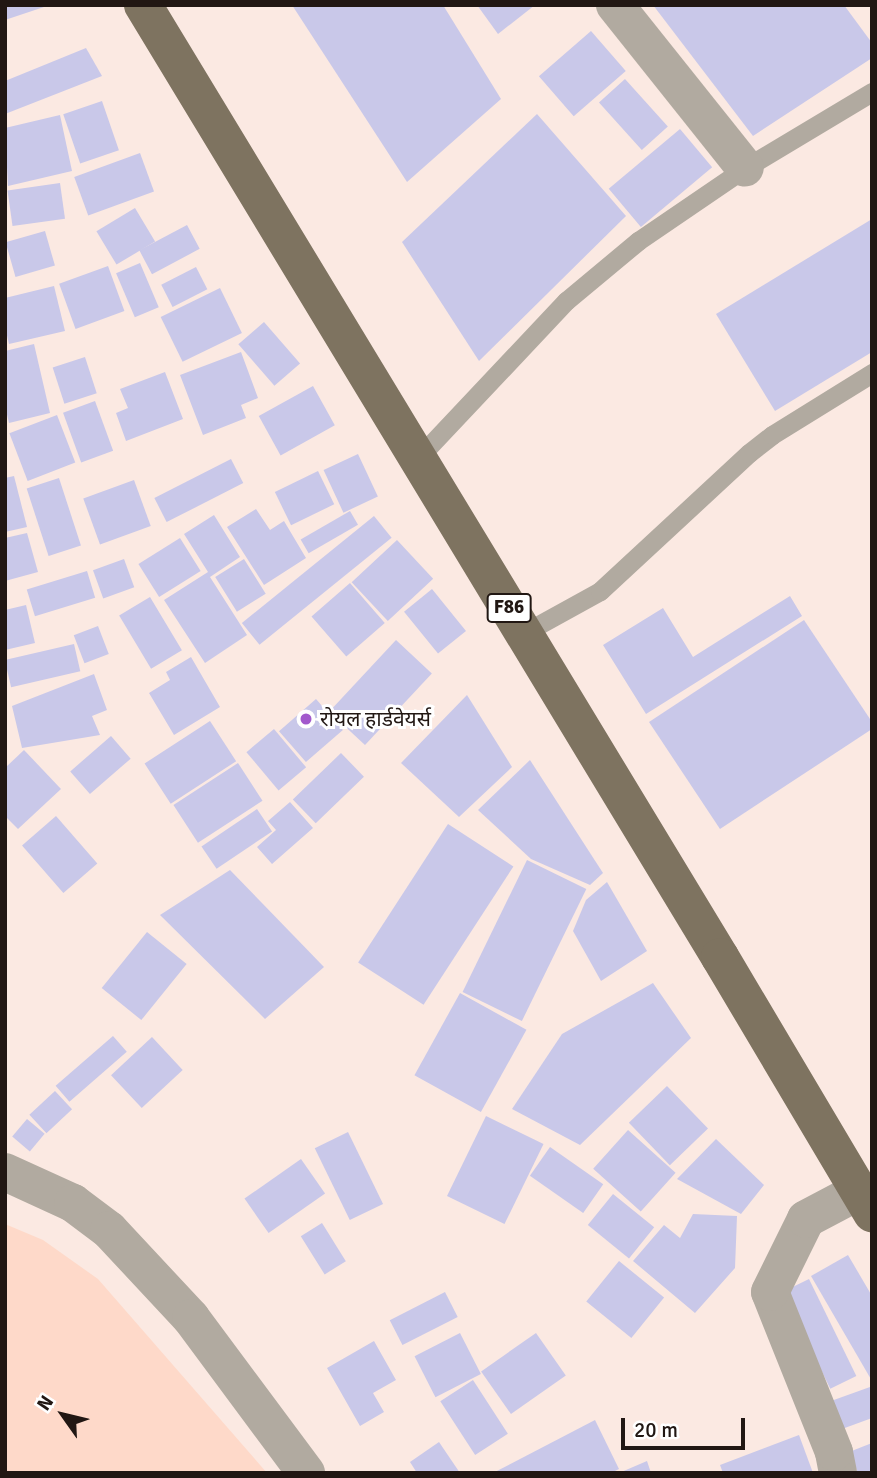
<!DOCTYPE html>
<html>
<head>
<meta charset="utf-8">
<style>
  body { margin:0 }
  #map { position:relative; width:877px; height:1478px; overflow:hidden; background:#fbe9e2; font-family:Signika,"Noto Sans Devanagari",sans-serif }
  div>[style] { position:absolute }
  .built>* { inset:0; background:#fed9c9 }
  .building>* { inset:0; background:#c9c8e9; transform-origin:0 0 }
  .service>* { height:19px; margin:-9.5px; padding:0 9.5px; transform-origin:9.5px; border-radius:9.5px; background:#b1aaa0 }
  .minor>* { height:38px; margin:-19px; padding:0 19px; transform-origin:19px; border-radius:19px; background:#b1aaa0 }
  .primary>* { height:38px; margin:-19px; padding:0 19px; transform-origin:19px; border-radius:19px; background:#7e7360 }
  .dots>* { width:19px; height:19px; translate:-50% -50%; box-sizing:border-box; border:4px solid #fff; border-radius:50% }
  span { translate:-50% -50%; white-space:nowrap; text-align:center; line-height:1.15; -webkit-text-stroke:6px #fff; paint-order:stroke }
  .shield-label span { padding:2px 5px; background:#fff; border:2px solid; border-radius:5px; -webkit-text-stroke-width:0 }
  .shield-label { font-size:19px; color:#211713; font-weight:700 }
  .poi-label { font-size:21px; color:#211713 }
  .left { translate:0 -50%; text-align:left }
  .frame { position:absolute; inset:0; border:7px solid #211713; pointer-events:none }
  .north { position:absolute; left:28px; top:1380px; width:70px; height:70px; -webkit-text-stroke:5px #fff; paint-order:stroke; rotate:304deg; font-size:19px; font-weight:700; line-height:28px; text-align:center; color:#211713 }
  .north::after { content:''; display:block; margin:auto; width:24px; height:32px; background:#211713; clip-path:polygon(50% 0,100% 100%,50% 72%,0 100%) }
  .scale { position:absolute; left:621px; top:1418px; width:124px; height:32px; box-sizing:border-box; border:4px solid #211713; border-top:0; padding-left:9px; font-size:21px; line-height:24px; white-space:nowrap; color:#211713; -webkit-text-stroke:5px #fff; paint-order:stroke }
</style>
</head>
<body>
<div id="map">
  <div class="built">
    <i style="clip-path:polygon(5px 1224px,43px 1240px,98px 1279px,267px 1473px,5px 1473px)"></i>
  </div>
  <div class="building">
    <i style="clip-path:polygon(5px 5px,46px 5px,47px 6px,5px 20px)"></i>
    <i style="clip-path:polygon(292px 5px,443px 5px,501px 99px,407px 182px)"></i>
    <i style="clip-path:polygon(477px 5px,535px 5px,498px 34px)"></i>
    <i style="clip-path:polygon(653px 5px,844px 5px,872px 43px,872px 58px,753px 136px)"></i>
    <i style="left:591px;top:31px;width:53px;height:69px;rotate:49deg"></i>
    <i style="clip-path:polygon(86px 48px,102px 76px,5px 114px,5px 81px)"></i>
    <i style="left:625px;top:79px;width:64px;height:35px;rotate:48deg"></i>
    <i style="left:102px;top:101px;width:52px;height:41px;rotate:71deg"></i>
    <i style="clip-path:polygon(537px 114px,626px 216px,479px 361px,402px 242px)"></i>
    <i style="clip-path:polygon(60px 115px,72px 171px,8px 186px,5px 128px)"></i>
    <i style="left:680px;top:129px;width:50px;height:93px;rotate:50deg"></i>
    <i style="left:140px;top:153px;width:41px;height:70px;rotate:70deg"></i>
    <i style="left:60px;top:183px;width:36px;height:53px;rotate:82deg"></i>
    <i style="left:135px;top:208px;width:39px;height:45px;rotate:59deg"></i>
    <i style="clip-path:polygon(872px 219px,872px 352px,775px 411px,716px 314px)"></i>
    <i style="left:187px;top:225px;width:27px;height:54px;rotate:62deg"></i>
    <i style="left:45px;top:231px;width:36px;height:41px;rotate:74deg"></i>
    <i style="left:140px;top:263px;width:48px;height:26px;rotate:67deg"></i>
    <i style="left:108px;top:266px;width:48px;height:52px;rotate:70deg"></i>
    <i style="left:196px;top:267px;width:25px;height:39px;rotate:63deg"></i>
    <i style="clip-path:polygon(54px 286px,65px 331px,9px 344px,5px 327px,5px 298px)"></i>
    <i style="left:220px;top:288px;width:50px;height:66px;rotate:64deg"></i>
    <i style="left:264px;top:322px;width:55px;height:34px;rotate:49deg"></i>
    <i style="clip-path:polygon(34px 344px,50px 413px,9px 423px,5px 406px,5px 351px)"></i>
    <i style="clip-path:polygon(241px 352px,258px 398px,241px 405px,246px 418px,203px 435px,180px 375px)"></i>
    <i style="left:85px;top:357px;width:38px;height:34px;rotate:72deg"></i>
    <i style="clip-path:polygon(165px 372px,183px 419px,126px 441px,116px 413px,128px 408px,120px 389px)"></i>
    <i style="left:313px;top:386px;width:45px;height:62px;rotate:61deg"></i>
    <i style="left:95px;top:401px;width:53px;height:34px;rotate:70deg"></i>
    <i style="left:57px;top:415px;width:51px;height:51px;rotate:69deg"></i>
    <i style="left:358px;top:454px;width:47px;height:38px;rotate:65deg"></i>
    <i style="left:231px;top:459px;width:27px;height:86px;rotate:63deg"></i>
    <i style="left:318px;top:471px;width:37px;height:48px;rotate:64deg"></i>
    <i style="clip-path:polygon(14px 476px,27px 527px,5px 532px,5px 478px)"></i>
    <i style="left:59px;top:478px;width:71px;height:34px;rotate:72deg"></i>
    <i style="left:134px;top:480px;width:49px;height:54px;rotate:70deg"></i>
    <i style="clip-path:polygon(256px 509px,270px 530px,284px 521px,306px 558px,264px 585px,227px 527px)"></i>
    <i style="left:350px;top:511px;width:16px;height:57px;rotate:60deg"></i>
    <i style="clip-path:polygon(214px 515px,240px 557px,210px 577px,247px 635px,205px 663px,164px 600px,208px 572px,184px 534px)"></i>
    <i style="left:374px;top:516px;width:28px;height:170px;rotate:51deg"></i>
    <i style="clip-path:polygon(27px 533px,38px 572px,5px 581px,5px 538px)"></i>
    <i style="left:180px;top:538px;width:39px;height:49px;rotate:58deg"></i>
    <i style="left:397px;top:540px;width:53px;height:62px;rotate:47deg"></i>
    <i style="left:124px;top:559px;width:30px;height:33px;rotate:70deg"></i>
    <i style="left:244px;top:559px;width:41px;height:34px;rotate:58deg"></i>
    <i style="left:87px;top:571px;width:28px;height:63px;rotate:73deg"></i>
    <i style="left:350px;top:583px;width:53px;height:51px;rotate:49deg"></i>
    <i style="left:432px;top:589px;width:54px;height:36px;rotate:51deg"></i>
    <i style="clip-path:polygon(790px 596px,802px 616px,646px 714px,603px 645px,663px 608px,693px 657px)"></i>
    <i style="left:150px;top:597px;width:62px;height:36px;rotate:59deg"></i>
    <i style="clip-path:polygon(26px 605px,35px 643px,5px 650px,5px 610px)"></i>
    <i style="clip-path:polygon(804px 620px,872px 722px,872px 729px,720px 829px,649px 722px)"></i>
    <i style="left:98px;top:626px;width:30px;height:26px;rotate:69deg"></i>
    <i style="left:396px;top:640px;width:49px;height:98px;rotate:43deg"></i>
    <i style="left:74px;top:644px;width:28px;height:71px;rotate:77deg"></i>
    <i style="clip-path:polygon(191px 657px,220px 707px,174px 735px,149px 693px,170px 680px,166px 672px)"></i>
    <i style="clip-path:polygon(94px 674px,107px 710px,92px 716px,100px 735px,22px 748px,12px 706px)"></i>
    <i style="clip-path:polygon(467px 695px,512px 767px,459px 817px,401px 763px)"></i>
    <i style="left:316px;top:699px;width:41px;height:49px;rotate:49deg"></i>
    <i style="left:210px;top:721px;width:48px;height:78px;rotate:57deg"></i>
    <i style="left:274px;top:729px;width:50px;height:36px;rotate:50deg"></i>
    <i style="left:111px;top:736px;width:30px;height:54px;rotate:49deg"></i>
    <i style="clip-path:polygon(24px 750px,61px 789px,18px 829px,5px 816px,5px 768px)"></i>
    <i style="left:341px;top:753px;width:33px;height:67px;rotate:46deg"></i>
    <i style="clip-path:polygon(530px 760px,603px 873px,590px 885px,531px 859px,478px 810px)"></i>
    <i style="left:238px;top:763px;width:45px;height:77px;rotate:57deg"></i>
    <i style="clip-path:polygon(290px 802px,313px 828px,272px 864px,257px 847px,276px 830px,268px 821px)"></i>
    <i style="left:257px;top:809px;width:27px;height:67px;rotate:56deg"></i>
    <i style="left:56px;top:816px;width:63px;height:45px;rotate:49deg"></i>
    <i style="left:448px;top:824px;width:78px;height:165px;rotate:33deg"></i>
    <i style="left:527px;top:860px;width:66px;height:147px;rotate:26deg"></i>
    <i style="clip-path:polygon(230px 870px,324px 967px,265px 1019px,160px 915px)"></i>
    <i style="clip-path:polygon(607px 882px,647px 951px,601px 981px,573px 931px,586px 900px)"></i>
    <i style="left:147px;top:932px;width:51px;height:72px;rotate:39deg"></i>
    <i style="clip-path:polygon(653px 983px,691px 1038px,580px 1145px,512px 1109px,562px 1034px)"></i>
    <i style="left:460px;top:993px;width:76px;height:94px;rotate:29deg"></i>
    <i style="left:113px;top:1036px;width:21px;height:76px;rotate:49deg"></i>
    <i style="left:152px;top:1037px;width:45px;height:56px;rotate:47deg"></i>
    <i style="left:667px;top:1086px;width:59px;height:53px;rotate:46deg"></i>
    <i style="left:55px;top:1091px;width:25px;height:35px;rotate:47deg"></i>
    <i style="left:486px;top:1116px;width:64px;height:89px;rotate:26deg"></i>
    <i style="left:27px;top:1119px;width:23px;height:23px;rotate:40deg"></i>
    <i style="left:628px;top:1130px;width:64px;height:52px;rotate:42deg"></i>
    <i style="left:348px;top:1132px;width:80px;height:37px;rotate:64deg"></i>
    <i style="clip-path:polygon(716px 1139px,764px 1185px,741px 1214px,677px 1179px)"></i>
    <i style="left:550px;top:1147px;width:65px;height:35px;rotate:35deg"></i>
    <i style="left:301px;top:1159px;width:42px;height:69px;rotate:55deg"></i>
    <i style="left:613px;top:1194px;width:53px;height:40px;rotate:39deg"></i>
    <i style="clip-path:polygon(693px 1214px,737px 1216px,735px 1268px,695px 1313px,633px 1261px,664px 1225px,680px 1238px)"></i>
    <i style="left:322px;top:1223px;width:45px;height:25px;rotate:58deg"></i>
    <i style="clip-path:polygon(848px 1255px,872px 1296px,872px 1381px,811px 1276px)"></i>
    <i style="left:619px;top:1261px;width:58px;height:52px;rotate:39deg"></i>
    <i style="left:809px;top:1279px;width:108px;height:29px;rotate:64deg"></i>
    <i style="left:445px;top:1292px;width:28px;height:62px;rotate:63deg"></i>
    <i style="left:460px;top:1333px;width:46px;height:51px;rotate:63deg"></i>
    <i style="left:536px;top:1333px;width:52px;height:67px;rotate:55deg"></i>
    <i style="clip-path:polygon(374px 1341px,396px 1380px,373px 1393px,384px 1412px,360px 1426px,327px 1368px)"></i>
    <i style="left:473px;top:1380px;width:64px;height:39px;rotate:57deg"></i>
    <i style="clip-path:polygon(870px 1387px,872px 1418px,842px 1429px,831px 1401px)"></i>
    <i style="clip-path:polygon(595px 1420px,619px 1469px,611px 1473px,493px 1473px)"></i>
    <i style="clip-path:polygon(799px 1435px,813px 1473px,723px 1473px,720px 1465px)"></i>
    <i style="clip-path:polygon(439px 1442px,460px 1473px,417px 1473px,410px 1462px)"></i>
    <i style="clip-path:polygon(872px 1443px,872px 1473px,858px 1473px,849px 1452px)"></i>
    <i style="clip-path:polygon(647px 1461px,651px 1473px,619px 1473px)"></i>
  </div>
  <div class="service">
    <i style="left:418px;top:458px;width:216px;rotate:-46.7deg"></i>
    <i style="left:566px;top:301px;width:94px;rotate:-39.8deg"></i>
    <i style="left:638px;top:241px;width:130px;rotate:-34.3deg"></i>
    <i style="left:745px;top:168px;width:148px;rotate:-30.9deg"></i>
    <i style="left:524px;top:633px;width:87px;rotate:-28.9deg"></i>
    <i style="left:600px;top:591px;width:203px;rotate:-42.8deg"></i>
    <i style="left:749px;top:453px;width:29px;rotate:-38deg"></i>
    <i style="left:772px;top:435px;width:118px;rotate:-31.8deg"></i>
  </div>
  <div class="minor">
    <i style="left:615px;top:5px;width:208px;rotate:51.4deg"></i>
    <i style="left:5px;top:1172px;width:75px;rotate:24.5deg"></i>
    <i style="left:73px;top:1203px;width:45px;rotate:36.9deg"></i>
    <i style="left:109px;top:1230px;width:120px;rotate:47deg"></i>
    <i style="left:191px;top:1318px;width:193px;rotate:53.4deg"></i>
    <i style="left:838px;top:1473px;width:21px;rotate:-101deg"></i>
    <i style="left:834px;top:1452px;width:172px;rotate:-111.8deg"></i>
    <i style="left:770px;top:1292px;width:81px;rotate:-63.7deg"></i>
    <i style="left:806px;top:1219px;width:60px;rotate:-27.8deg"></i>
  </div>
  <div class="primary">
    <i style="left:143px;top:5px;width:1113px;rotate:58.78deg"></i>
    <i style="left:720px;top:957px;width:298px;rotate:59.3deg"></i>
  </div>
  <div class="dots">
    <i style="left:306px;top:719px;background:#a259cc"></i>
  </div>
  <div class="shield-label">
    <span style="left:509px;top:608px">F86</span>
  </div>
  <div class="poi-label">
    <span class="left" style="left:320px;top:719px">रोयल हार्डवेयर्स</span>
  </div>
  <div class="frame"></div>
  <div class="north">N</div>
  <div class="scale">20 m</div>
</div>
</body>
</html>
